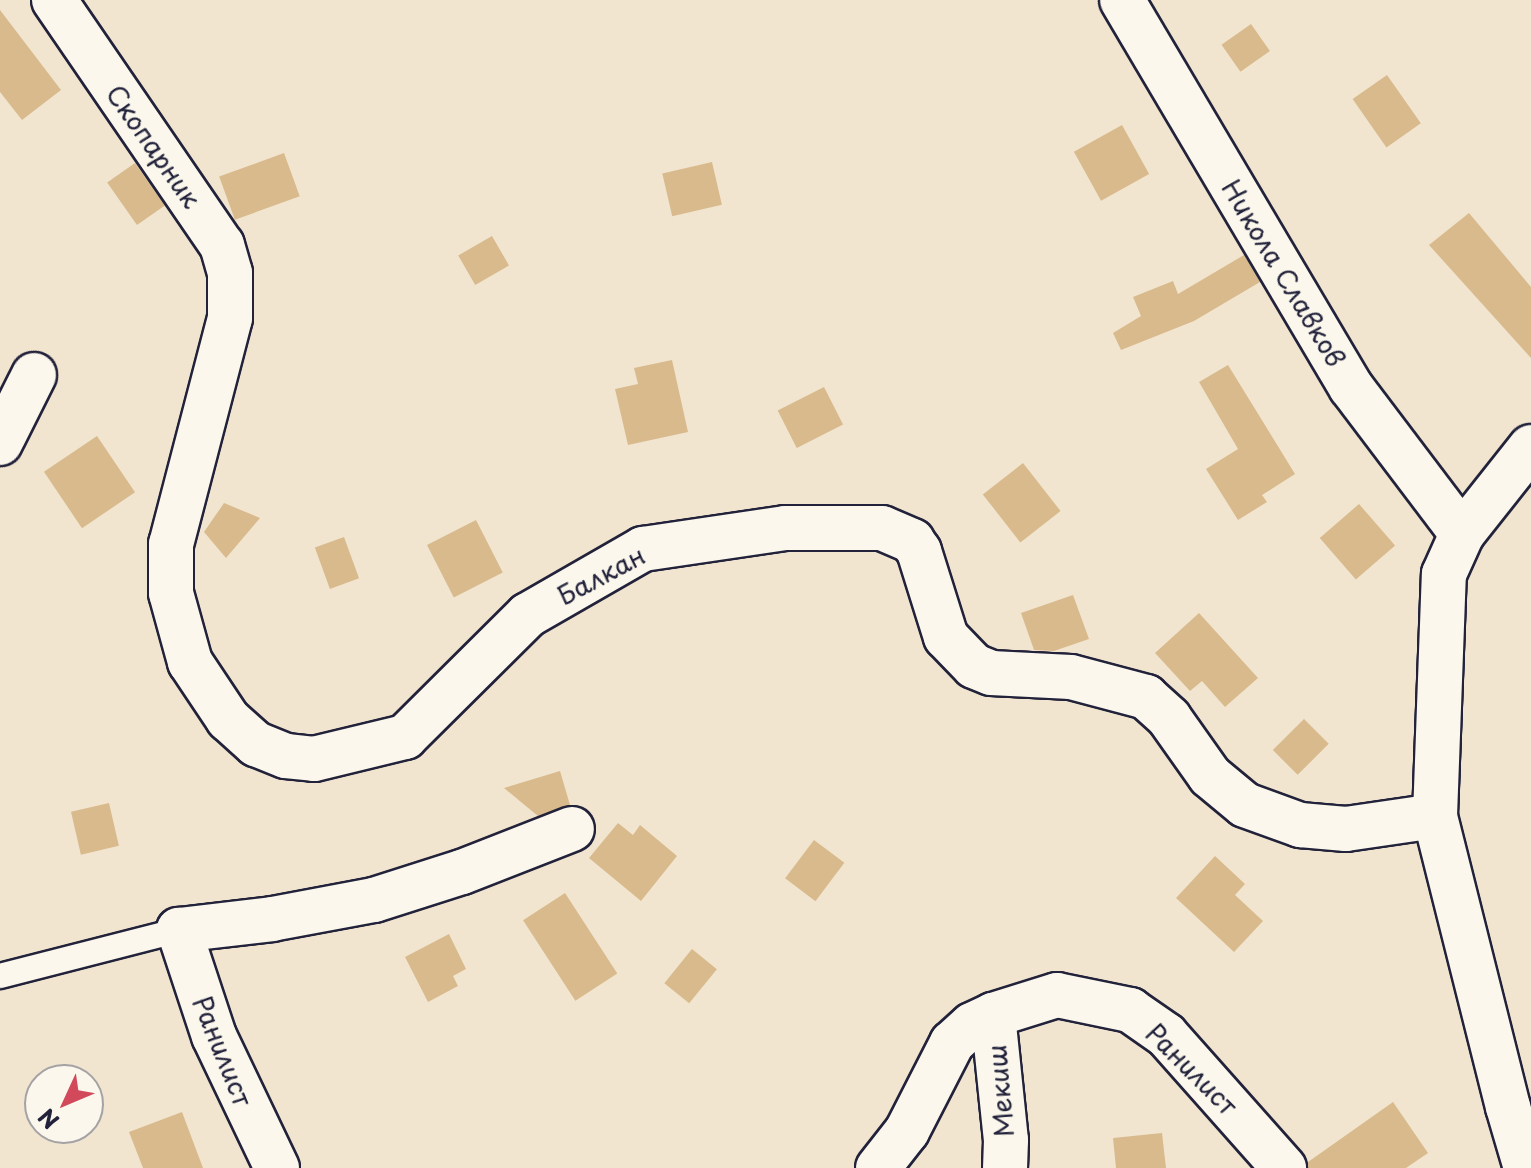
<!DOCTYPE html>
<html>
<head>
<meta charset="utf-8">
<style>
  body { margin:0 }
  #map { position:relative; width:1531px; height:1168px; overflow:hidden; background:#f1e5d0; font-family:"Playpen Sans",sans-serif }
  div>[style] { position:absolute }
  .building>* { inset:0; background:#d9ba8d; transform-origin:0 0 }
  .roads { filter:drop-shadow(2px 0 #22223b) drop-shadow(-2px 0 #22223b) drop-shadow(0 2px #22223b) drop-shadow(0 -2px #22223b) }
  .service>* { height:24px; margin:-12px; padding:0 12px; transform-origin:12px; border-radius:12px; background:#fbf7ec }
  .minor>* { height:44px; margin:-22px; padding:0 22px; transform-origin:22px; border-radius:22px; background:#fbf7ec }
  span { translate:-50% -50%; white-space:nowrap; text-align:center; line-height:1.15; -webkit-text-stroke:6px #fbf7ec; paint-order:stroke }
  .street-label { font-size:26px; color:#22223b }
  .north { position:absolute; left:24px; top:1064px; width:80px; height:80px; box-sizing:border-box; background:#fbf7ec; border:2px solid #a4a2a5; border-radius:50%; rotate:226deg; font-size:22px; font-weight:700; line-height:32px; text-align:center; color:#22223b }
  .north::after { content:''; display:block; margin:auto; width:28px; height:36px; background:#d1495b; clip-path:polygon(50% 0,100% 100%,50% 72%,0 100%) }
</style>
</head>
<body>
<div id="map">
  <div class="building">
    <i style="clip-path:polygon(0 10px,61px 90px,22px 120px,0 92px)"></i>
    <i style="left:1251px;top:24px;width:33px;height:36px;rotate:55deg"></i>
    <i style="left:1387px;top:75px;width:59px;height:42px;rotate:55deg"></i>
    <i style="left:1122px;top:125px;width:56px;height:55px;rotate:61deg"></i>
    <i style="left:284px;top:153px;width:46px;height:69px;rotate:70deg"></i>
    <i style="left:712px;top:162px;width:44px;height:51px;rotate:77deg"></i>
    <i style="left:135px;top:163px;width:52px;height:34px;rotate:55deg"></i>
    <i style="clip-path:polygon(1469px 213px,1531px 287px,1531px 358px,1429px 245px)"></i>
    <i style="left:492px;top:236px;width:34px;height:39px;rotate:60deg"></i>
    <i style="clip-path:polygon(1244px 255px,1260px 282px,1194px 321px,1121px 350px,1113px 333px,1141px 316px,1133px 297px,1173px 281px,1178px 294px)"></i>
    <i style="clip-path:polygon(672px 360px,688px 432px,628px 445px,615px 389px,638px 384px,634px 368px)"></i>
    <i style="clip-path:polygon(1228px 365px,1295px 474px,1262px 495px,1267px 502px,1238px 520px,1206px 469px,1238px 449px,1199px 382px)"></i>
    <i style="left:824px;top:387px;width:42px;height:52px;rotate:63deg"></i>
    <i style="left:97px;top:436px;width:68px;height:64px;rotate:56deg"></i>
    <i style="left:1023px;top:463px;width:61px;height:51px;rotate:52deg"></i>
    <i style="clip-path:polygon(224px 503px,260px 518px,226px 558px,204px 532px)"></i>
    <i style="left:1359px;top:504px;width:55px;height:52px;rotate:49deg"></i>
    <i style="left:476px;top:520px;width:59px;height:55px;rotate:63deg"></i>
    <i style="left:344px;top:537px;width:44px;height:31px;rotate:70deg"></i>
    <i style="clip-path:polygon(1073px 595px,1089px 639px,1054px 651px,1034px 650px,1021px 613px)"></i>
    <i style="clip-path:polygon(1199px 613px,1258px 678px,1225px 707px,1202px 681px,1190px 691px,1155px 653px)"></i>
    <i style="left:1304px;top:719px;width:35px;height:44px;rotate:45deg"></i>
    <i style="clip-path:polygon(560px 771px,570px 805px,538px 816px,504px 788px)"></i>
    <i style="left:109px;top:803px;width:44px;height:39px;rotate:77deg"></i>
    <i style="clip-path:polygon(618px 823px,633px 835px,640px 825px,677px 856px,641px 901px,589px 858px)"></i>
    <i style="left:814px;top:840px;width:38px;height:48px;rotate:37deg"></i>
    <i style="clip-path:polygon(1215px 856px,1245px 884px,1235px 895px,1263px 921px,1234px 952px,1176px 898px)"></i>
    <i style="left:565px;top:893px;width:96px;height:50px;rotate:57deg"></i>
    <i style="clip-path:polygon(449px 934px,466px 969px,453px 976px,458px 986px,428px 1002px,405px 957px)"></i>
    <i style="left:692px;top:949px;width:32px;height:44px;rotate:39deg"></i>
    <i style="clip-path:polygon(1393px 1102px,1428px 1153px,1406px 1168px,1308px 1168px,1308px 1162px)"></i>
    <i style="clip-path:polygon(182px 1112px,203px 1168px,143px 1168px,129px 1132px)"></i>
    <i style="clip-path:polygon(1162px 1133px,1166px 1168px,1116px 1168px,1113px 1138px)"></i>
  </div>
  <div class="roads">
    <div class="service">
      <i style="left:0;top:976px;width:185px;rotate:-14.4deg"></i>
    </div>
    <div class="minor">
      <i style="left:54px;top:0;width:297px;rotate:55.6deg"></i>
      <i style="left:222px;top:245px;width:29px;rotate:74deg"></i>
      <i style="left:230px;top:273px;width:45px;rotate:90deg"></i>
      <i style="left:230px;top:318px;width:234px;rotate:104.6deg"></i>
      <i style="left:171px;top:544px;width:49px;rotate:90deg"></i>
      <i style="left:171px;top:593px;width:72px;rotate:74.6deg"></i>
      <i style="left:190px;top:662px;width:69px;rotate:56.3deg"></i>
      <i style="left:228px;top:719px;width:38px;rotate:42deg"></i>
      <i style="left:256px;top:744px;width:32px;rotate:22deg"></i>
      <i style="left:286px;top:756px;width:28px;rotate:6deg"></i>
      <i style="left:314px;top:759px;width:94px;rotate:-13.6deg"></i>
      <i style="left:405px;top:737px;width:173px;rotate:-44.8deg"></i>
      <i style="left:528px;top:615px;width:133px;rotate:-29.9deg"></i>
      <i style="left:643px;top:549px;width:144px;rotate:-8.4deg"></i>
      <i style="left:785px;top:528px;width:97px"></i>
      <i style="left:882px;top:528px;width:33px;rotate:23deg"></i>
      <i style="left:912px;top:541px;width:12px;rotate:55deg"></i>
      <i style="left:919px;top:551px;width:90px;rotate:72.6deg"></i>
      <i style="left:946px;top:637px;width:40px;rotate:46deg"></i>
      <i style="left:974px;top:666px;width:18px;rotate:22deg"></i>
      <i style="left:991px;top:673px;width:80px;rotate:2.9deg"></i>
      <i style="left:1071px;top:677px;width:78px;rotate:14.9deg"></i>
      <i style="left:1146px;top:697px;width:31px;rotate:42deg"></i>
      <i style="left:1169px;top:718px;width:71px;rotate:54.7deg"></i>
      <i style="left:1210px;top:776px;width:45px;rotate:39.6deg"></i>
      <i style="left:1245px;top:805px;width:59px;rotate:20deg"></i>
      <i style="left:1300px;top:825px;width:46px;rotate:5deg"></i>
      <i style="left:1346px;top:829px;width:90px;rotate:-8.3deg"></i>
      <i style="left:1122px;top:0;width:450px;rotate:59.4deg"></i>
      <i style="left:1351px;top:387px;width:184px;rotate:52.9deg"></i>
      <i style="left:0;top:443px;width:76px;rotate:-63.4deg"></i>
      <i style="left:993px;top:1015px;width:126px;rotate:84.1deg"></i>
      <i style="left:1006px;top:1140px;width:28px;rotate:92deg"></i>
      <i style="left:277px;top:1168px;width:146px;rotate:-115.5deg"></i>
      <i style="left:214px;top:1036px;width:112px;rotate:-108.3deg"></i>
      <i style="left:179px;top:930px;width:94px;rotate:-6.7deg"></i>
      <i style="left:272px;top:919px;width:104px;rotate:-10.6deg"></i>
      <i style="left:374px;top:900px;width:92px;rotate:-17.7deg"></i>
      <i style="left:462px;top:872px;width:118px;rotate:-21.4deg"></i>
      <i style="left:878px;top:1168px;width:47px;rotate:-51.9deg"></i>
      <i style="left:907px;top:1131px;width:99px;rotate:-62.9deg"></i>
      <i style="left:952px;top:1043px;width:27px;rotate:-42deg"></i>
      <i style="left:972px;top:1025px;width:23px;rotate:-25deg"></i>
      <i style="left:993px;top:1015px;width:67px;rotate:-17.4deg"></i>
      <i style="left:1057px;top:995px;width:75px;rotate:11.6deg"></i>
      <i style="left:1130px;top:1010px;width:44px;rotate:34.8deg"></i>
      <i style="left:1166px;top:1035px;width:178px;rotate:48.4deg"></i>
      <i style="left:1526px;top:1168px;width:64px;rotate:-106.4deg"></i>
      <i style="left:1508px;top:1107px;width:300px;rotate:-104.1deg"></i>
      <i style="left:1435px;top:816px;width:242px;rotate:-87.9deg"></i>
      <i style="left:1444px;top:574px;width:44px;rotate:-65.8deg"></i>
      <i style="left:1462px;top:534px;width:111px;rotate:-51.6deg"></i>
    </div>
  </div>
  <div class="street-label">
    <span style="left:154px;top:146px;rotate:55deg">Скопарник</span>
    <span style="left:1284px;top:273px;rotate:59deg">Никола Славков</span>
    <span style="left:601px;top:575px;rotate:-28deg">Балкан</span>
    <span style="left:223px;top:1051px;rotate:68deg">Ранилист</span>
    <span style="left:1192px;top:1069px;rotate:45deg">Ранилист</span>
    <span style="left:1000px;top:1091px;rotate:-95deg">Мекиш</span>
  </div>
  <div class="north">N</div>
</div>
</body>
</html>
